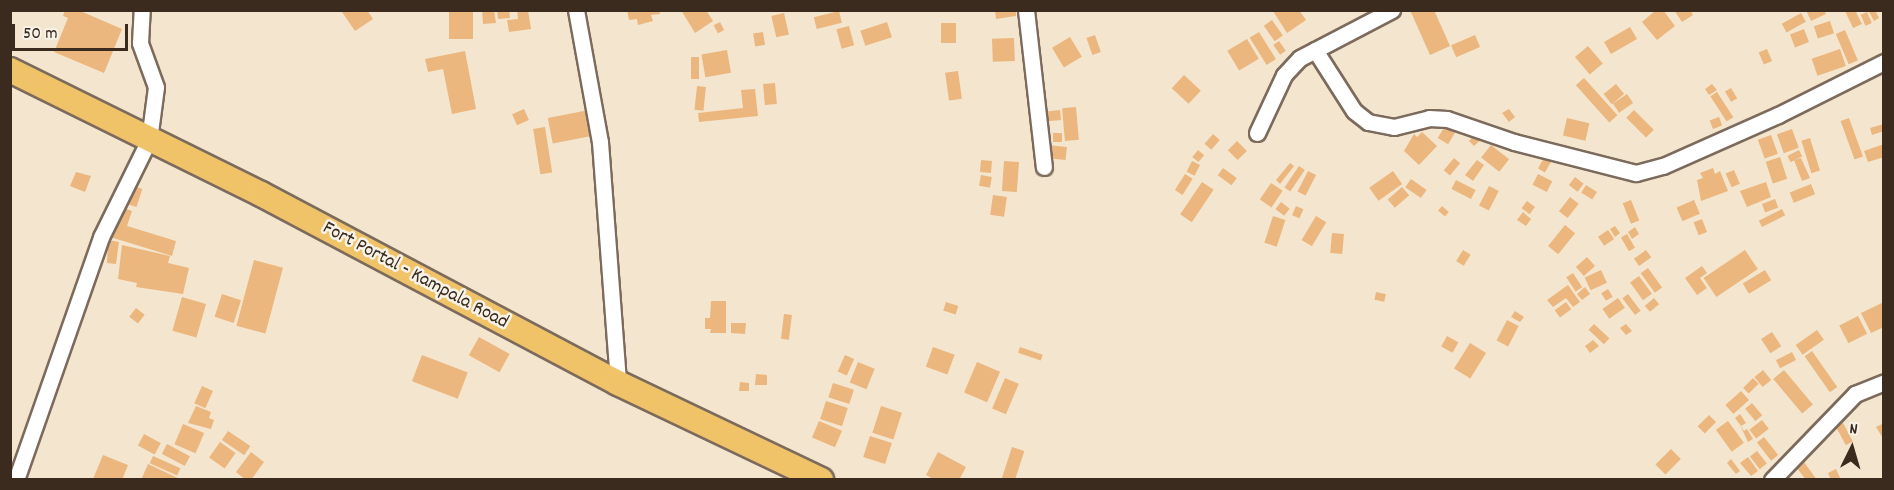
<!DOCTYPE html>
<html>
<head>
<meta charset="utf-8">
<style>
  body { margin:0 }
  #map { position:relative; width:1894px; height:490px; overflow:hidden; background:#f4e5ce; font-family:Dekko,sans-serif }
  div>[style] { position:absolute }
  .building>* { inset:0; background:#ebb77e; transform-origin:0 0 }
  .roads { filter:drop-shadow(2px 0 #7c6b5c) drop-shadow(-2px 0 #7c6b5c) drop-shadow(0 2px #7c6b5c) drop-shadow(0 -2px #7c6b5c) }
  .minor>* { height:15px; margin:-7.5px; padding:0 7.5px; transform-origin:7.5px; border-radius:7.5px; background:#fff }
  .primary>* { height:24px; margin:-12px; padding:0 12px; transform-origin:12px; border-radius:12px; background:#f1c369 }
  span { translate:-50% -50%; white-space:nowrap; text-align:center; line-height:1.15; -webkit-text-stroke:5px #f7f3e8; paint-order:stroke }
  .street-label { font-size:20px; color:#3b2a1e }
  .frame { position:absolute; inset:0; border:12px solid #3b2a1e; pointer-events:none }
  .north { position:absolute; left:1822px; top:418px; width:60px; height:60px; -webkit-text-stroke:4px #f7f3e8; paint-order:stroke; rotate:5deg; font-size:16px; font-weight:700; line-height:24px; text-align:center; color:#3b2a1e }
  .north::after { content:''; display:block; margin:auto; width:21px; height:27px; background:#3b2a1e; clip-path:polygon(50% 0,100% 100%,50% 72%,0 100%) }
  .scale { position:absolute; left:12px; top:24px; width:116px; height:27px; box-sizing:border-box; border:3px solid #3b2a1e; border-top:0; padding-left:8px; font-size:18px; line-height:21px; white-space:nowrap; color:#3b2a1e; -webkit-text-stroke:4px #f7f3e8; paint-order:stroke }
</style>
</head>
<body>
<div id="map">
  <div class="building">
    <i style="clip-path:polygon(65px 10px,78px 10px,122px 29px,104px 73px,54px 52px,68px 18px,63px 16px)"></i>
    <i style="clip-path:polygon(367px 10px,373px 19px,355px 31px,342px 12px)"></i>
    <i style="left:449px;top:10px;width:24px;height:29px"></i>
    <i style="clip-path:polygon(482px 10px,494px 10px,496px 23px,483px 24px)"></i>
    <i style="clip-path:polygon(497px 10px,509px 10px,510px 18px,498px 19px)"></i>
    <i style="clip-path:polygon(517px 10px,528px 10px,531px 29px,509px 32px,507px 20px,518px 19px)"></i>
    <i style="clip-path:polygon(627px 10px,659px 10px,660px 14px,651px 15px,653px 21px,638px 25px,637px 19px,629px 20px)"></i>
    <i style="clip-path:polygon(681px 10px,706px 10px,713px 21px,695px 33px)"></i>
    <i style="clip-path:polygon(995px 10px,1016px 10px,1016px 16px,996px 19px)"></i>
    <i style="clip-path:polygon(1299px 10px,1306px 20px,1287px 33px,1273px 11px)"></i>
    <i style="clip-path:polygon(1410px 10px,1434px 10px,1450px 46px,1430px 55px)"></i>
    <i style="clip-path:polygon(1656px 10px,1663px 10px,1675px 26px,1657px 40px,1642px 22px)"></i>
    <i style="clip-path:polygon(1674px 10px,1690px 10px,1693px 15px,1682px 22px)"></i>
    <i style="clip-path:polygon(1806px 10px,1824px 10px,1826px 14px,1811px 21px)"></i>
    <i style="clip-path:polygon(1855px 10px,1862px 24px,1853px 28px,1845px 11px)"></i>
    <i style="clip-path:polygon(1868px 10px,1875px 10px,1879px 18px,1874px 21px)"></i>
    <i style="left:839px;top:11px;width:12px;height:26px;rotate:76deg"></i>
    <i style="left:1867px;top:12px;width:12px;height:7px;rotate:66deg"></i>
    <i style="left:784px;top:13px;width:22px;height:13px;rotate:77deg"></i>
    <i style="left:1801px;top:13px;width:10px;height:22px;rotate:61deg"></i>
    <i style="left:1272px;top:20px;width:19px;height:10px;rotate:55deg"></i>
    <i style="left:1830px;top:21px;width:13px;height:17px;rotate:72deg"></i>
    <i style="left:720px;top:22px;width:9px;height:7px;rotate:63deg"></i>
    <i style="left:887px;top:22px;width:16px;height:28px;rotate:72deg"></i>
    <i style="left:941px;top:23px;width:15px;height:20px"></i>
    <i style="left:849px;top:26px;width:20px;height:13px;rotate:75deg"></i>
    <i style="left:1630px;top:27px;width:14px;height:30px;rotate:60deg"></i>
    <i style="left:1804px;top:29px;width:14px;height:15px;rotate:69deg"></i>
    <i style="left:1845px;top:30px;width:33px;height:10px;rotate:67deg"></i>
    <i style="left:763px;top:32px;width:13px;height:10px;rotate:81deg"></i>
    <i style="left:1259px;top:32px;width:32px;height:11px;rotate:58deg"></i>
    <i style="left:1095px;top:35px;width:18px;height:9px;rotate:71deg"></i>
    <i style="left:1475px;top:35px;width:13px;height:26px;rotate:67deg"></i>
    <i style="left:1070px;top:37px;width:23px;height:21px;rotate:59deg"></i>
    <i style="left:1014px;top:38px;width:23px;height:22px;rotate:88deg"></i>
    <i style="left:1247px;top:39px;width:23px;height:23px;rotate:59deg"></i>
    <i style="left:1279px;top:41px;width:12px;height:7px;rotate:55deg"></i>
    <i style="left:1588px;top:46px;width:23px;height:17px;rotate:50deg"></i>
    <i style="left:1767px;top:49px;width:13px;height:9px;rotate:67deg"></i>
    <i style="left:1840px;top:49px;width:18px;height:30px;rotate:71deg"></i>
    <i style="left:727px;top:50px;width:23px;height:26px;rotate:80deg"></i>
    <i style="clip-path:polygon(465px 51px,476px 109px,452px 114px,443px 69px,428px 72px,425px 59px)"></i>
    <i style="left:691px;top:57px;width:8px;height:22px"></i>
    <i style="left:958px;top:71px;width:28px;height:13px;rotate:82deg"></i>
    <i style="left:1184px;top:75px;width:23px;height:18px;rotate:43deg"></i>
    <i style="left:1584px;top:78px;width:50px;height:11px;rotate:48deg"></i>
    <i style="left:775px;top:83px;width:21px;height:12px;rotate:85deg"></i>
    <i style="left:1616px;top:84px;width:13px;height:16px;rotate:51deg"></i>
    <i style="clip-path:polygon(1712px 84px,1717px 90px,1709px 95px,1705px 89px)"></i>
    <i style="left:697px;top:86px;width:9px;height:24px;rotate:6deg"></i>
    <i style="left:1731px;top:88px;width:12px;height:7px;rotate:59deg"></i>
    <i style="clip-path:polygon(755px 89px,758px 116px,699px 122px,698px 113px,743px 108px,741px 90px)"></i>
    <i style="left:1717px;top:92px;width:30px;height:8px;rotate:57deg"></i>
    <i style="left:1627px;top:94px;width:11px;height:17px;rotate:56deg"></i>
    <i style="left:1076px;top:107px;width:33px;height:14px;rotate:85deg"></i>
    <i style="left:524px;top:109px;width:12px;height:13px;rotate:66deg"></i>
    <i style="clip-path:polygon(1509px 109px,1515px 117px,1509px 122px,1502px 113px)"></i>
    <i style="left:589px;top:110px;width:26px;height:42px;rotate:79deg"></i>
    <i style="left:1060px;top:110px;width:10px;height:18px;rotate:84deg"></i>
    <i style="left:1634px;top:110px;width:28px;height:11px;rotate:45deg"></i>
    <i style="left:1719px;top:117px;width:9px;height:10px;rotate:69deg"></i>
    <i style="left:1567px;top:118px;width:23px;height:18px;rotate:13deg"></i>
    <i style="left:1849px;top:118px;width:41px;height:9px;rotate:70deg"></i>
    <i style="clip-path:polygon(1884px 124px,1884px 131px,1872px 135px,1870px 128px)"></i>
    <i style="left:1445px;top:126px;width:12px;height:14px;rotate:31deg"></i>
    <i style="left:545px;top:127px;width:46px;height:12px;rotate:81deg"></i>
    <i style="left:1792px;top:129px;width:20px;height:16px;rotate:70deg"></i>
    <i style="clip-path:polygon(1478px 131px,1484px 137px,1474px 146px,1469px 141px)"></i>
    <i style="clip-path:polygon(1422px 132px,1437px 146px,1419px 165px,1404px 151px,1414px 134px,1417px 137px)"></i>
    <i style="left:1062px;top:133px;width:9px;height:9px;rotate:90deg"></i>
    <i style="left:1213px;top:134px;width:9px;height:13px;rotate:41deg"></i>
    <i style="left:1771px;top:135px;width:20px;height:14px;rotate:70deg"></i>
    <i style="left:1810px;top:138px;width:34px;height:9px;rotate:73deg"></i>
    <i style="left:1237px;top:141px;width:14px;height:13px;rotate:45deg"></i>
    <i style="clip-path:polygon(1884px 144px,1884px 157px,1868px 162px,1864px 151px)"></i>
    <i style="left:1047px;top:145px;width:20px;height:13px;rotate:6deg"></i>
    <i style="left:1491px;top:145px;width:23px;height:16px;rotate:38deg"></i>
    <i style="left:1198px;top:150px;width:8px;height:9px;rotate:40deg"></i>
    <i style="left:1799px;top:150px;width:7px;height:13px;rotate:63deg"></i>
    <i style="left:1780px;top:157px;width:23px;height:15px;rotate:72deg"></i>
    <i style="left:1454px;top:158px;width:8px;height:16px;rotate:40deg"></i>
    <i style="left:1544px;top:158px;width:8px;height:12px;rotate:30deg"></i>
    <i style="clip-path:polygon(1801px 158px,1810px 178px,1802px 181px,1794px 160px)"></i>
    <i style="left:981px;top:160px;width:11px;height:12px;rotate:5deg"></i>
    <i style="clip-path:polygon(1477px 160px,1484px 165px,1473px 181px,1465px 175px)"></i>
    <i style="left:1004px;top:161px;width:15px;height:30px;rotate:4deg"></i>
    <i style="left:1192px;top:161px;width:9px;height:12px;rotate:27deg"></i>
    <i style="clip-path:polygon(1290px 163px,1294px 166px,1280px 184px,1276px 180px)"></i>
    <i style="left:1299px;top:166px;width:7px;height:26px;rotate:34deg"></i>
    <i style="left:1223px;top:168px;width:17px;height:9px;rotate:36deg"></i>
    <i style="clip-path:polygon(1713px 168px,1715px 174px,1720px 171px,1728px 191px,1701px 201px,1697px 180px,1703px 178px,1700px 173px)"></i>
    <i style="left:1734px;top:170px;width:15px;height:9px;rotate:67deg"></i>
    <i style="left:1308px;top:171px;width:9px;height:23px;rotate:27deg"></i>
    <i style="left:1393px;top:171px;width:16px;height:29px;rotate:55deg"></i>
    <i style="clip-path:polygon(76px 172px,91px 176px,85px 192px,70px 186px)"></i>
    <i style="left:1185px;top:174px;width:9px;height:19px;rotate:32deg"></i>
    <i style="left:1538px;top:174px;width:16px;height:12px;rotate:27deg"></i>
    <i style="left:981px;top:175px;width:11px;height:11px;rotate:10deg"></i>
    <i style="left:1575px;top:177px;width:11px;height:10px;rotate:38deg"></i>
    <i style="left:1411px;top:179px;width:19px;height:10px;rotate:35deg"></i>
    <i style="left:1456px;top:180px;width:22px;height:10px;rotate:27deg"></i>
    <i style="left:1202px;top:182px;width:14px;height:39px;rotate:34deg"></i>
    <i style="clip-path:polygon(1766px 182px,1771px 197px,1747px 207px,1740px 191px)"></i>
    <i style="left:1271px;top:183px;width:14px;height:20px;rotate:34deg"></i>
    <i style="left:1811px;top:184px;width:11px;height:23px;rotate:68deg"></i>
    <i style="left:130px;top:185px;width:13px;height:19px;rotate:18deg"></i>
    <i style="left:1586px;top:185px;width:13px;height:9px;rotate:32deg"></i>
    <i style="left:1489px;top:186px;width:11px;height:22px;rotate:27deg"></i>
    <i style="left:1402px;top:187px;width:11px;height:19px;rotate:49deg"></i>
    <i style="left:993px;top:195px;width:14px;height:20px;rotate:8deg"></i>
    <i style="left:1570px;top:197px;width:11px;height:18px;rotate:38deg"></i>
    <i style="left:1775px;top:199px;width:9px;height:14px;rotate:69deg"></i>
    <i style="left:1631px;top:200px;width:22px;height:9px;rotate:68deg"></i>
    <i style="left:1694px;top:200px;width:15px;height:19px;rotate:67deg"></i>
    <i style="left:1527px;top:201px;width:10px;height:9px;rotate:37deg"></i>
    <i style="left:1281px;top:202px;width:11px;height:9px;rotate:38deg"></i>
    <i style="clip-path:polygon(117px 206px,132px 211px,127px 226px,176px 241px,172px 256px,107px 236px)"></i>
    <i style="left:1296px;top:206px;width:8px;height:10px;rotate:23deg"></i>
    <i style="left:1442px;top:206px;width:9px;height:6px;rotate:41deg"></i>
    <i style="left:1782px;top:209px;width:7px;height:26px;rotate:63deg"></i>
    <i style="clip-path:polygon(1523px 212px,1531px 219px,1526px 226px,1517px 220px)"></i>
    <i style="left:1273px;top:216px;width:13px;height:28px;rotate:18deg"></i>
    <i style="left:1316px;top:216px;width:12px;height:28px;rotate:31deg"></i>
    <i style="left:1702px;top:219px;width:14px;height:9px;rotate:69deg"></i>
    <i style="left:1565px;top:225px;width:13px;height:27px;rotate:39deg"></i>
    <i style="clip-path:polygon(1615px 226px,1620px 233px,1615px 237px,1610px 229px)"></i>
    <i style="clip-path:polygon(1635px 227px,1639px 234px,1632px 239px,1628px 232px)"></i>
    <i style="left:1608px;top:230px;width:11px;height:12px;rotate:56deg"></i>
    <i style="left:1332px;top:233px;width:12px;height:20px;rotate:5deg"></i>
    <i style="left:1627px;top:234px;width:16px;height:7px;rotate:60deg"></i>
    <i style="clip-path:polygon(108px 240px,119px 242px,116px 264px,107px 263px)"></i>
    <i style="clip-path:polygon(122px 245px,170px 256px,168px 263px,189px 268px,183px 294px,136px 287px,137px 283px,118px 279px)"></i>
    <i style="left:1463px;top:250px;width:9px;height:13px;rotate:32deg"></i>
    <i style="left:1646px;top:250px;width:9px;height:15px;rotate:54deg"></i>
    <i style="left:1745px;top:250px;width:23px;height:50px;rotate:56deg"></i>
    <i style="left:1587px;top:257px;width:12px;height:15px;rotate:48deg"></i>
    <i style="left:254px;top:260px;width:30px;height:68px;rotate:15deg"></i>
    <i style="clip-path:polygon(1702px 266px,1707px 273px,1700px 278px,1707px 288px,1697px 295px,1685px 278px)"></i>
    <i style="left:1648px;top:268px;width:24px;height:9px;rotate:54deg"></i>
    <i style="left:1601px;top:270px;width:14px;height:18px;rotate:65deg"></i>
    <i style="left:1765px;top:270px;width:12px;height:26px;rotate:59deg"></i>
    <i style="left:1573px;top:273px;width:17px;height:8px;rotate:57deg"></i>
    <i style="left:1639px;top:276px;width:22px;height:11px;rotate:54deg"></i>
    <i style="clip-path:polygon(1568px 285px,1580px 302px,1573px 307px,1566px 298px,1553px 307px,1547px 300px)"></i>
    <i style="clip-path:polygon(1585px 287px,1590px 294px,1582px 300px,1577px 294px)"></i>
    <i style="left:1608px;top:289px;width:9px;height:8px;rotate:58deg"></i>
    <i style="left:1376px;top:292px;width:10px;height:8px;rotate:11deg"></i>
    <i style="left:222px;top:294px;width:20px;height:24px;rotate:18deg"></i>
    <i style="left:1628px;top:294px;width:21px;height:7px;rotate:53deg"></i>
    <i style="left:182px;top:297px;width:25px;height:35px;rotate:16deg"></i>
    <i style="left:1618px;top:298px;width:12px;height:19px;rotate:55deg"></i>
    <i style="left:1654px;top:298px;width:8px;height:12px;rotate:50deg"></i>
    <i style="clip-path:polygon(711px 301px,726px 301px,726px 333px,710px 333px,711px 329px,705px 329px,705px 318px,710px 318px)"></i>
    <i style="left:946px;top:302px;width:13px;height:9px;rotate:18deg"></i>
    <i style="left:1566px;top:302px;width:9px;height:14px;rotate:54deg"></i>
    <i style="clip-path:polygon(1884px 302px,1884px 327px,1871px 333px,1861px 313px)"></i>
    <i style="left:136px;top:308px;width:11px;height:11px;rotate:38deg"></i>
    <i style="clip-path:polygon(1515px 311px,1524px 317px,1520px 322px,1511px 317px)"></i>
    <i style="left:784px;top:314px;width:8px;height:25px;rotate:7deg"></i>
    <i style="left:1858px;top:316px;width:20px;height:21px;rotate:63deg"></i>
    <i style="left:1507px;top:320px;width:13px;height:23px;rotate:27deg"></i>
    <i style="clip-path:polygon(731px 323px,746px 323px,745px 334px,731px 333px)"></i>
    <i style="left:1594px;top:324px;width:21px;height:8px;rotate:43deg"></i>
    <i style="clip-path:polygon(1626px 324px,1632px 331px,1626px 335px,1620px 328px)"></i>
    <i style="left:1817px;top:330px;width:12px;height:26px;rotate:55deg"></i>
    <i style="left:1772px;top:332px;width:17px;height:13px;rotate:57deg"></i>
    <i style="left:1447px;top:336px;width:13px;height:12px;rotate:29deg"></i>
    <i style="left:479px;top:337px;width:35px;height:21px;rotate:29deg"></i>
    <i style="clip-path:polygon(1593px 340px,1599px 346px,1590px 353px,1585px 346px)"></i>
    <i style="left:1470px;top:343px;width:19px;height:30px;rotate:32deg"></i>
    <i style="left:933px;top:347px;width:23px;height:21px;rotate:20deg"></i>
    <i style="left:1020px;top:347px;width:24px;height:6px;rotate:19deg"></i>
    <i style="left:1812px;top:351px;width:44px;height:9px;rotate:55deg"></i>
    <i style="left:1792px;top:352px;width:9px;height:18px;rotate:63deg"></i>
    <i style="left:422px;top:355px;width:49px;height:28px;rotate:21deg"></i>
    <i style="left:845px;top:355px;width:10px;height:18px;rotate:24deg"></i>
    <i style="left:858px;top:362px;width:18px;height:22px;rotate:22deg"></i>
    <i style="left:977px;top:362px;width:25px;height:33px;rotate:23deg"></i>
    <i style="left:1763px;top:370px;width:13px;height:11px;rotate:51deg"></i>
    <i style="left:1784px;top:370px;width:45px;height:14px;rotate:50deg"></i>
    <i style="clip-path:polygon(756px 374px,767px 375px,767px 385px,755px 385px)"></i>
    <i style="left:1005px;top:378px;width:15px;height:33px;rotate:23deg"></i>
    <i style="left:1753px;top:378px;width:8px;height:14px;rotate:45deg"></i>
    <i style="clip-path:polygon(740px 382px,749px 383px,749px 391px,739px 391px)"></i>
    <i style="left:833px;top:383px;width:22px;height:15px;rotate:18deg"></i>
    <i style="left:202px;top:386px;width:12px;height:19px;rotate:24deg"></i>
    <i style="left:1741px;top:391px;width:12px;height:21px;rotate:48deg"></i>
    <i style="left:826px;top:401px;width:23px;height:19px;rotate:18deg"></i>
    <i style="left:1752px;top:403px;width:16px;height:9px;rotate:50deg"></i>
    <i style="clip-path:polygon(196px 406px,211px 412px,209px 418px,214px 420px,211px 429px,188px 423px)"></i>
    <i style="left:881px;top:406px;width:22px;height:28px;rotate:18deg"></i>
    <i style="clip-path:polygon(1740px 414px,1746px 423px,1741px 426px,1735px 418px)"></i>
    <i style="left:1709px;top:415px;width:10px;height:16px;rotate:45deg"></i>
    <i style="left:1762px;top:420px;width:11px;height:16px;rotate:52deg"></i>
    <i style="left:819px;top:421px;width:25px;height:18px;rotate:23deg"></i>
    <i style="left:1728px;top:421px;width:27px;height:15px;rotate:54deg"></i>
    <i style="left:1843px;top:423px;width:21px;height:8px;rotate:62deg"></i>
    <i style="clip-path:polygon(1884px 423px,1884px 440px,1876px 427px)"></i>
    <i style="left:183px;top:424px;width:23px;height:22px;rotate:23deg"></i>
    <i style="clip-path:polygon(1740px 425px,1744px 431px,1747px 429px,1753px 439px,1748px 442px)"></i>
    <i style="left:228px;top:431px;width:27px;height:11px;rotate:34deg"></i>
    <i style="left:144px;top:434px;width:19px;height:13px;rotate:28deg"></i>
    <i style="left:870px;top:436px;width:23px;height:22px;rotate:18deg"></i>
    <i style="left:1764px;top:437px;width:23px;height:9px;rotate:52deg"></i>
    <i style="left:220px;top:442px;width:19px;height:19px;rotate:35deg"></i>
    <i style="left:167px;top:444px;width:26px;height:11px;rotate:28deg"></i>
    <i style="left:1012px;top:447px;width:13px;height:34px;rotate:18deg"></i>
    <i style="left:1671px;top:449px;width:14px;height:22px;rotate:45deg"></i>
    <i style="left:1757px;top:451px;width:16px;height:9px;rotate:52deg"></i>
    <i style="clip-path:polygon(251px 452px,264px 462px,251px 480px,246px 480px,236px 472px)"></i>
    <i style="clip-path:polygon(938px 452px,966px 467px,959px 480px,935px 480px,926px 475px)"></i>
    <i style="clip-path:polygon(103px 455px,128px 465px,122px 480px,93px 479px)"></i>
    <i style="left:153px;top:456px;width:30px;height:8px;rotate:24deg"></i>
    <i style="clip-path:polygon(1748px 457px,1758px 471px,1751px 476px,1740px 463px)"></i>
    <i style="clip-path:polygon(1731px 459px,1740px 471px,1736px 474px,1727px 463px)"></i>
    <i style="clip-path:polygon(1804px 462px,1817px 480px,1806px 480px,1797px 468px)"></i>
    <i style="clip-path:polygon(148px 464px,182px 480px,141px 480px)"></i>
    <i style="clip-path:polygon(1836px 469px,1841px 480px,1831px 480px,1828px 473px)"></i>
  </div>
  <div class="roads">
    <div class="minor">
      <i style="left:576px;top:10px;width:134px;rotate:79.7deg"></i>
      <i style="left:600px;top:142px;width:242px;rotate:85.7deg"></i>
      <i style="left:1026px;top:10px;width:158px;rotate:83.5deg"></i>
      <i style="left:1315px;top:50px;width:72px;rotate:57.4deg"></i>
      <i style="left:1354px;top:111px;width:18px;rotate:38deg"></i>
      <i style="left:1368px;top:122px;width:26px;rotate:11deg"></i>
      <i style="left:1394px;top:127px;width:36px;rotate:-14deg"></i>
      <i style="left:1429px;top:118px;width:18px;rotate:3deg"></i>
      <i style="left:1447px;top:119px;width:71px;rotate:18.9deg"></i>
      <i style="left:1514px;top:142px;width:126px;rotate:14.3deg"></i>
      <i style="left:1636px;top:173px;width:28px;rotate:-15deg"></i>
      <i style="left:1663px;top:166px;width:126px;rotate:-23.9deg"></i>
      <i style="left:1778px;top:115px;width:119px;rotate:-26.6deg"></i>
      <i style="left:1257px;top:133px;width:64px;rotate:-65deg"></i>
      <i style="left:1284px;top:75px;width:23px;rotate:-47deg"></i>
      <i style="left:1300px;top:58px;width:104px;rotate:-27.6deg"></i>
      <i style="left:16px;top:480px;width:257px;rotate:-70.7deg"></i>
      <i style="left:101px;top:237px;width:108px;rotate:-63.7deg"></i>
      <i style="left:149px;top:140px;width:53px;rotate:-82.5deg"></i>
      <i style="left:156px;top:87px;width:47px;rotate:-110deg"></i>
      <i style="left:140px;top:43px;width:33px;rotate:-87deg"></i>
      <i style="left:1772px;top:480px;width:120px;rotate:-46deg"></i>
      <i style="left:1855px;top:394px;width:31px;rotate:-22deg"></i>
    </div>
    <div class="primary">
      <i style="left:10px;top:70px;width:280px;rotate:26.3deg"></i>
      <i style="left:261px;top:194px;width:404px;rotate:27.9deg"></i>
      <i style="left:618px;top:383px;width:225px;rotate:25.5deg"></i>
    </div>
  </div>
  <div class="street-label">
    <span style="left:415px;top:276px;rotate:28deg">Fort Portal - Kampala Road</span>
  </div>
  <div class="frame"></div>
  <div class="north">N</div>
  <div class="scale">50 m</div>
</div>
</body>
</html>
